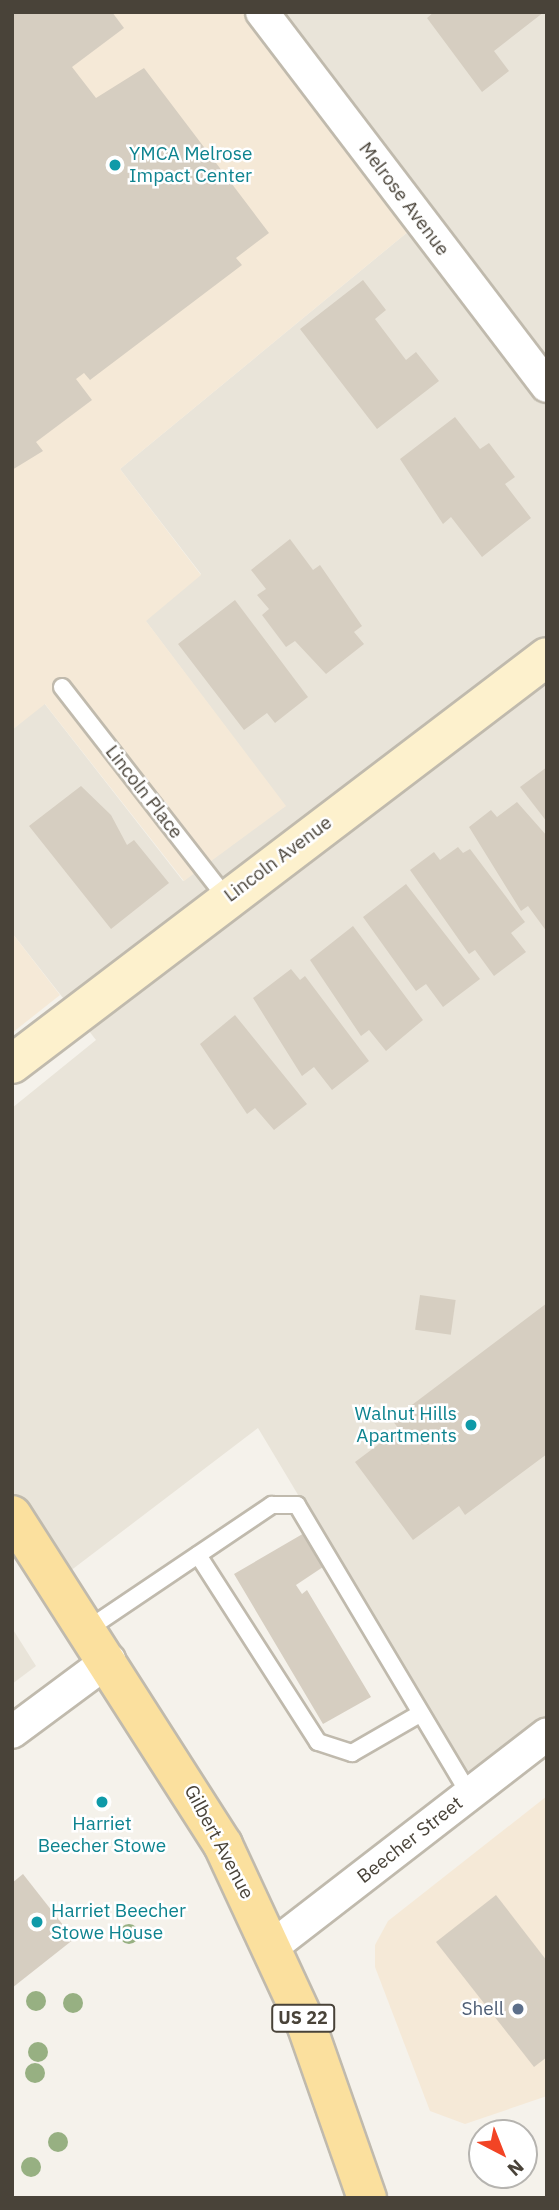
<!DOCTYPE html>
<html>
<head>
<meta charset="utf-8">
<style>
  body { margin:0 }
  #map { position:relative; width:559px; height:2210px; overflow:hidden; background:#f5f2eb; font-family:"IBM Plex Sans",sans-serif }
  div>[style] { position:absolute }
  .residential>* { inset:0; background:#e9e4d9 }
  .commercial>* { inset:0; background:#f5e9d7 }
  .building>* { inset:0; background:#d6cec1; transform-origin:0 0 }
  .roads { filter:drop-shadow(2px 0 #c0baad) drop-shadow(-2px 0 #c0baad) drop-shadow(0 2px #c0baad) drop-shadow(0 -2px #c0baad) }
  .lane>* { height:16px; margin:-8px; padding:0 8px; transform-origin:8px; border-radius:8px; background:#fff }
  .street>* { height:32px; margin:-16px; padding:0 16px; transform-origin:16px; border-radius:16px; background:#fff }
  .secondary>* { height:38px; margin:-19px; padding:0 19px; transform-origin:19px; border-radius:19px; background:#fdf1cd }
  .primary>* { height:38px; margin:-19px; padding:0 19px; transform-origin:19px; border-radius:19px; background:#fbe09e }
  .trees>* { width:20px; height:20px; margin:-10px; border-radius:50%; background:#97b082 }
  .dots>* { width:19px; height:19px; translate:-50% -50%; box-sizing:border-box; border:4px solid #fff; border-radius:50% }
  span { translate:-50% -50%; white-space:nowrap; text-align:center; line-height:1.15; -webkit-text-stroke:5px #fff; paint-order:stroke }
  .shield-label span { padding:2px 5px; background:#fff; border:2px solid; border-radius:5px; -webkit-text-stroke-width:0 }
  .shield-label { font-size:18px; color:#494339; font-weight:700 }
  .culture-label { font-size:19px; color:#0d838f }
  .left { translate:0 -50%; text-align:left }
  .right { translate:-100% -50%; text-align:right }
  .street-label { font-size:19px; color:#494339 }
  .service-label { font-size:19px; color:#4e5e75 }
  .frame { position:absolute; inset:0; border:14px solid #494339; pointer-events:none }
  .north { position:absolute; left:468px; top:2119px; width:70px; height:70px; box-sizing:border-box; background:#fff; border:2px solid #b6b4b0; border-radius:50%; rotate:138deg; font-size:19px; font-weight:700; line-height:28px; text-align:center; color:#494339 }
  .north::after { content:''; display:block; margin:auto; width:24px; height:32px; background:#f24425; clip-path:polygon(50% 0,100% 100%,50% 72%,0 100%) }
</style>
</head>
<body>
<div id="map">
  <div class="residential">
    <i style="clip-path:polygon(262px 12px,547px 12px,547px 1732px,473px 1787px,258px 1428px,57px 1581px,12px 1515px,12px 1108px,96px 1040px,12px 933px,12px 730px,44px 703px,183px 881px,285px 806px,145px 620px,201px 574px,120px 469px,421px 221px)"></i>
    <i style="clip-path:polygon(12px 1628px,36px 1666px,12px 1684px)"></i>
  </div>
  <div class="commercial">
    <i style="clip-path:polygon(12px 12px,262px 12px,421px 221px,120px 469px,201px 575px,146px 621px,286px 806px,184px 881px,45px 704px,12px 730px)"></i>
    <i style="clip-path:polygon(12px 933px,60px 995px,12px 1033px)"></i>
    <i style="clip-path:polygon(547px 1796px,547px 2096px,465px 2124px,430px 2111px,375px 1967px,375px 1945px,388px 1921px)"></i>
  </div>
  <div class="building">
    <i style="clip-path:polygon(12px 12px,112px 12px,124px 28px,72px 67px,96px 98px,144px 68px,269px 233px,236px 258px,242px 265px,90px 380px,84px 373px,76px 379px,92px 400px,36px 442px,43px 451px,12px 470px)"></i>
    <i style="clip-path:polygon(434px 12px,544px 12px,494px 51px,509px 71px,482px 92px,427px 18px)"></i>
    <i style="clip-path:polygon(363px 280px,386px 310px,375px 319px,406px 360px,416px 352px,439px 381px,377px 429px,300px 329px)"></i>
    <i style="clip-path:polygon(455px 417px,480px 449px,489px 443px,515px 477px,505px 484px,531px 518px,482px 557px,451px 517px,443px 524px,400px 459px)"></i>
    <i style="clip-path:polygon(290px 539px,313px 570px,320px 565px,362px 626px,354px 632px,364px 644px,326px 674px,295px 641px,286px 647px,262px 615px,269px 609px,257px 595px,266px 589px,251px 570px)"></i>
    <i style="clip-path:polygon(235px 600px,308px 697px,275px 723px,267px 713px,244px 730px,178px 644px)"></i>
    <i style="clip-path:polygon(547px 767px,547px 822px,520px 787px)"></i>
    <i style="clip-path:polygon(81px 786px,111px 815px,127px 845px,134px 840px,169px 883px,111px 929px,29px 826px)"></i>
    <i style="clip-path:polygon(517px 802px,547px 836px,547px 932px,528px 906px,521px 911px,469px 827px,491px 810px,497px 817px)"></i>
    <i style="clip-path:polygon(458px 847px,463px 853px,470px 849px,525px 922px,511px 933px,526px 952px,494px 976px,475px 950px,469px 954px,410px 870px,434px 852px,440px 860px)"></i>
    <i style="clip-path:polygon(406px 884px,480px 979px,443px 1007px,426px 984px,416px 991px,363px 917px)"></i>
    <i style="clip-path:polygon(353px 926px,423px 1020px,386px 1051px,369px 1030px,361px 1036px,310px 960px)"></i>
    <i style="clip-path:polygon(291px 969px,300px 980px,305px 976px,369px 1061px,332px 1090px,314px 1067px,302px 1076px,253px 998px)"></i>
    <i style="clip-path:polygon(235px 1015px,307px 1104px,274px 1130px,255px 1108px,247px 1114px,200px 1044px)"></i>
    <i style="left:420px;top:1295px;width:36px;height:35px;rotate:8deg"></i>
    <i style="clip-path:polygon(547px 1303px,547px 1454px,465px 1515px,459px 1506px,413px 1540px,355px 1462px,399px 1429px,392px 1420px)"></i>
    <i style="clip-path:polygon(306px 1532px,326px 1565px,296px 1585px,302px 1594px,307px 1590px,371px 1697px,323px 1724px,234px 1574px)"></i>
    <i style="clip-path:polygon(23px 1874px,74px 1939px,12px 1988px,12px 1883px)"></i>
    <i style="clip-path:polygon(496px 1895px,547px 1961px,547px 2057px,534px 2067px,436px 1942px)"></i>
  </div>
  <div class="roads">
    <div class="lane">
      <i style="left:62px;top:687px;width:267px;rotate:52.1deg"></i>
      <i style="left:198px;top:1555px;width:222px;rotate:57.3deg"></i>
      <i style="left:318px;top:1742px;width:36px;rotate:18deg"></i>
      <i style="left:352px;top:1753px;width:74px;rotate:-30deg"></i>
      <i style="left:88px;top:1629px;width:222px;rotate:-34deg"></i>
      <i style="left:272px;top:1505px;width:25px"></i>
      <i style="left:297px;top:1505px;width:336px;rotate:59.2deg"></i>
    </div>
    <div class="street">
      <i style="left:262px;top:12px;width:470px;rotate:52.7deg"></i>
      <i style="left:12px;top:1732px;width:121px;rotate:-36.6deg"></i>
      <i style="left:273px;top:1946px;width:346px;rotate:-37.7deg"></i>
    </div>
    <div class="secondary">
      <i style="left:12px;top:1064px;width:672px;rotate:-37.26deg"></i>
    </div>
    <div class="primary">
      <i style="left:12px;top:1515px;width:392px;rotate:57.4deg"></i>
      <i style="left:223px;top:1845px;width:197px;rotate:65.1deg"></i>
      <i style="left:306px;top:2024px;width:184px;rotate:70.7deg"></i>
    </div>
  </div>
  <div class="trees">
    <i style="left:129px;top:1934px"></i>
    <i style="left:36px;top:2001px"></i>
    <i style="left:73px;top:2003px"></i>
    <i style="left:38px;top:2052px"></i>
    <i style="left:35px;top:2073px"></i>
    <i style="left:58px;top:2142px"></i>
    <i style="left:31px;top:2167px"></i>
  </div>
  <div class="dots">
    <i style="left:115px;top:165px;background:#0f9aa8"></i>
    <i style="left:471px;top:1425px;background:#0f9aa8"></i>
    <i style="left:102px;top:1802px;background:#0f9aa8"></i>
    <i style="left:37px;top:1922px;background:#0f9aa8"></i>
    <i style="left:518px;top:2009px;background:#5c6f8a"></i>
  </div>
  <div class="shield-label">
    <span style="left:303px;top:2018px">US 22</span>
  </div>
  <div class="culture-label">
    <span class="left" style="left:129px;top:165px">YMCA Melrose<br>Impact Center</span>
    <span class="right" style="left:457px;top:1425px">Walnut Hills<br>Apartments</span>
    <span style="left:102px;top:1835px">Harriet<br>Beecher Stowe</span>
    <span class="left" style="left:51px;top:1922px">Harriet Beecher<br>Stowe House</span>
  </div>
  <div class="street-label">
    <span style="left:404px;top:199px;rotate:53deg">Melrose Avenue</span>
    <span style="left:144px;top:792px;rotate:52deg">Lincoln Place</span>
    <span style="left:278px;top:859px;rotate:-37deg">Lincoln Avenue</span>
    <span style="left:410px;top:1840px;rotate:-38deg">Beecher Street</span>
    <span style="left:219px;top:1842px;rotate:62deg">Gilbert Avenue</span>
  </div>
  <div class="service-label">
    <span class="right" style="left:504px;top:2009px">Shell</span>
  </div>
  <div class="frame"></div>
  <div class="north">N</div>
</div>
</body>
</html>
